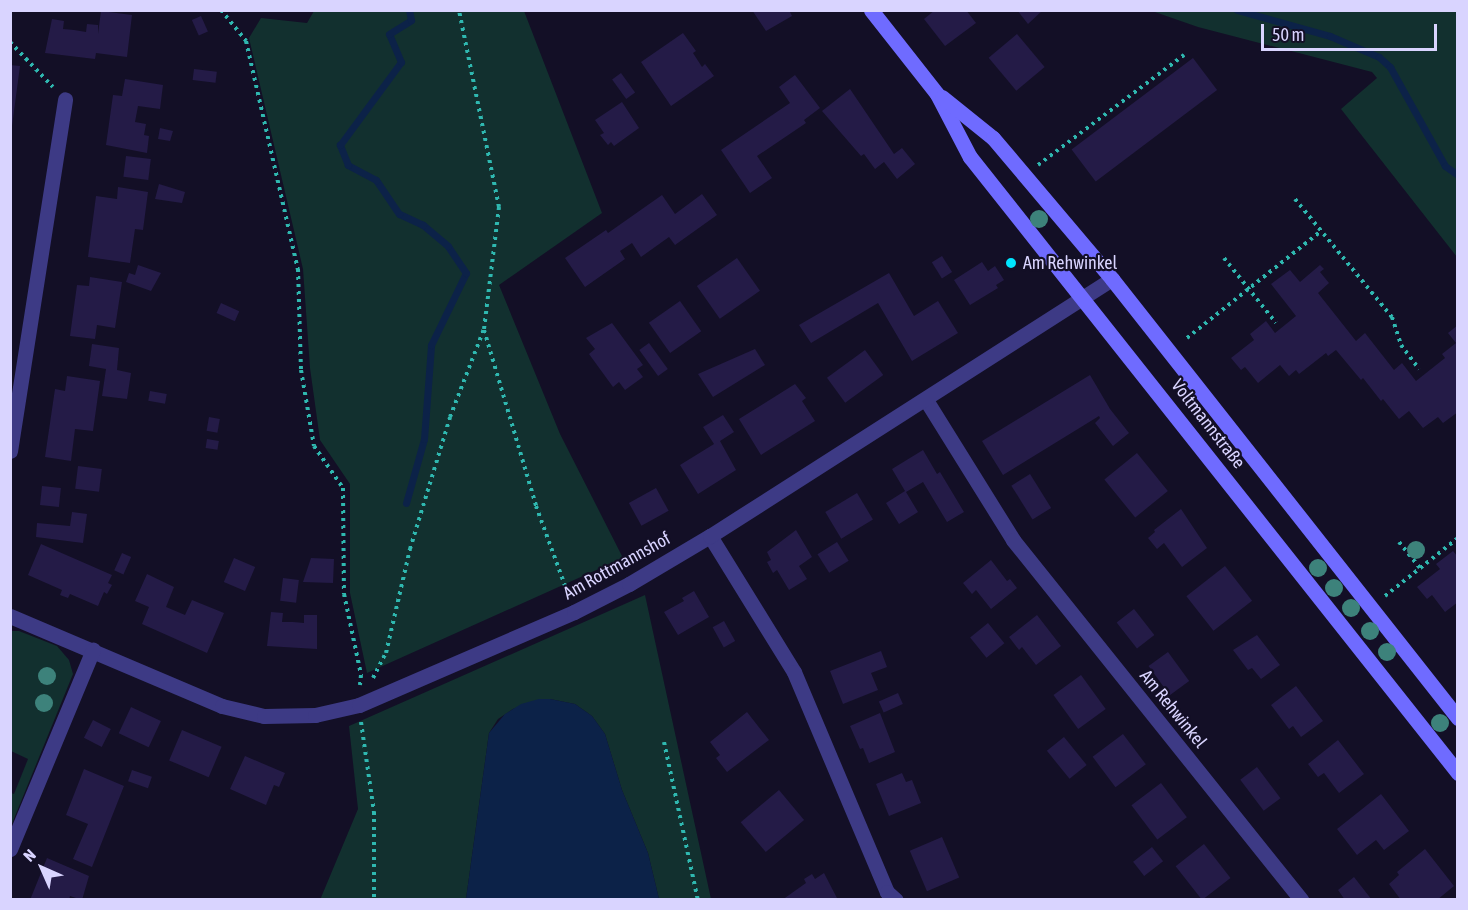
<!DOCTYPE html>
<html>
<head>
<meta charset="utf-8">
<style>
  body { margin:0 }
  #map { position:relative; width:1468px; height:910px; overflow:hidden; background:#130f26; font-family:"Asap Condensed",sans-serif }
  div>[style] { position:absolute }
  .green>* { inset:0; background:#12302f }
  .water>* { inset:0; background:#0c2248 }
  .stream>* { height:7px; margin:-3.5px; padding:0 3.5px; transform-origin:3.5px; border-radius:3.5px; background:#0c2248 }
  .building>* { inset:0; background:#241b47; transform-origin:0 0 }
  .path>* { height:4px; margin-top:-2px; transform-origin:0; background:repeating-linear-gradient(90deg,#2fb8b0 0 3px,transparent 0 7.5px) }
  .street>* { height:15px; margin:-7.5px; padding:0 7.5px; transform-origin:7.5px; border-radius:7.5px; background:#3d3a85 }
  .secondary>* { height:15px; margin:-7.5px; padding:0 7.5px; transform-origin:7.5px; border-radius:7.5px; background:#6f6bff }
  .trees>* { width:18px; height:18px; margin:-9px; border-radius:50%; background:#3d827b }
  .dots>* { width:16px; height:16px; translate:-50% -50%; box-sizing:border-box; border:3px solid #130f26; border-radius:50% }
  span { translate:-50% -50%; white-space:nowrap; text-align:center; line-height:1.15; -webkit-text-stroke:4.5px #130f26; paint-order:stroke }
  .poi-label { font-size:18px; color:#d9d4ff }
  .left { translate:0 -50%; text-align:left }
  .street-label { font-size:18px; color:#d9d4ff }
  .frame { position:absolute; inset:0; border:12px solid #d9d4ff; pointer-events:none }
  .north { position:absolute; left:12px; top:838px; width:60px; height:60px; -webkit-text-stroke:4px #130f26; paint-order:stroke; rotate:315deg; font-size:16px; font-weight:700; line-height:24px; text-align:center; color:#d9d4ff }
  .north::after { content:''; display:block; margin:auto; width:21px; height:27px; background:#d9d4ff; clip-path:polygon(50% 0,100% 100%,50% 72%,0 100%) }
  .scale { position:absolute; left:1261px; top:24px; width:176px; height:27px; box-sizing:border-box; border:3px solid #d9d4ff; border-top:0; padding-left:8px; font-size:18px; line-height:21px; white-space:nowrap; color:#d9d4ff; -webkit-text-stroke:4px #130f26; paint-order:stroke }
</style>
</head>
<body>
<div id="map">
  <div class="green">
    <i style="clip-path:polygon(314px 11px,524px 11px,602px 213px,499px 285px,560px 434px,623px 558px,367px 673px,350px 593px,350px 484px,320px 440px,310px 368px,303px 269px,249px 38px,261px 18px,307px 23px)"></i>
    <i style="clip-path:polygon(1152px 11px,1457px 11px,1457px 257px,1341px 109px,1377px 78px,1372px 72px,1198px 27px)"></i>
    <i style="clip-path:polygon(645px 595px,711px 899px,659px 899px,648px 853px,622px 790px,605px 734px,592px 716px,575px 704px,550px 699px,531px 702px,513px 709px,498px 719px,489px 733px,466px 899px,320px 900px,358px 809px,349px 726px)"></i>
    <i style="clip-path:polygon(11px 631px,19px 631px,57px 646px,69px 660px,73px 674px,11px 826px,11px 793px,14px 794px,28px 759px,11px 751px)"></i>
  </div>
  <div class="water">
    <i style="clip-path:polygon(539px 699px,550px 699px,575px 704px,592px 716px,605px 734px,622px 790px,648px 853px,659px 899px,466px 899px,489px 733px,505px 714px,521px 704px)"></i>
  </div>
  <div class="stream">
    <i style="left:1237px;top:10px;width:97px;rotate:15.6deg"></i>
    <i style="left:1330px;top:36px;width:53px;rotate:23.2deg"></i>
    <i style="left:1379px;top:57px;width:15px;rotate:42deg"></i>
    <i style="left:1390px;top:67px;width:113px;rotate:60.9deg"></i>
    <i style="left:1445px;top:166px;width:16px;rotate:35deg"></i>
    <i style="left:406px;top:503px;width:66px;rotate:-74.3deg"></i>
    <i style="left:424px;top:439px;width:94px;rotate:-85.7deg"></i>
    <i style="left:431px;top:345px;width:80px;rotate:-64.1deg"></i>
    <i style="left:466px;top:273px;width:32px;rotate:-124deg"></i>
    <i style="left:448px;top:246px;width:33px;rotate:-140deg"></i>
    <i style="left:423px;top:225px;width:26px;rotate:-155deg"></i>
    <i style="left:399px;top:214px;width:41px;rotate:-124.1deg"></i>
    <i style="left:376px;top:180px;width:32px;rotate:-152deg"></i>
    <i style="left:348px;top:165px;width:22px;rotate:-112deg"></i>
    <i style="left:340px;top:145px;width:103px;rotate:-53.7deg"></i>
    <i style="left:401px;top:62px;width:30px;rotate:-113deg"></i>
    <i style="left:389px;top:34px;width:26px;rotate:-32deg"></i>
    <i style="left:411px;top:20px;width:10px;rotate:-101deg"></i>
  </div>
  <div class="building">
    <i style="clip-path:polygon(752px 10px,789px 10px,792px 16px,766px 31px)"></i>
    <i style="clip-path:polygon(935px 10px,966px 10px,976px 23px,945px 46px,924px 19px)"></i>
    <i style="clip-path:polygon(1017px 10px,1043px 10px,1028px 24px)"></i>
    <i style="clip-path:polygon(101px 11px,132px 15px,127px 57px,96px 53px,95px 59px,45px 53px,52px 19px,64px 21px,63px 29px,74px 30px,86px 32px,87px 24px,98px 25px,98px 34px)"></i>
    <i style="left:201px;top:16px;width:17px;height:10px;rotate:66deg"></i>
    <i style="clip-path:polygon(683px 33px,696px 51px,693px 53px,702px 67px,705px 64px,714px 76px,671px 106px,641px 62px)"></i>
    <i style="left:1017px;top:34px;width:43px;height:37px;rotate:50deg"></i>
    <i style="left:1193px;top:58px;width:40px;height:152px;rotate:53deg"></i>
    <i style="clip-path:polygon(10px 65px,20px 66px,12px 126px,10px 126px)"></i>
    <i style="left:194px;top:69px;width:23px;height:11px;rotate:7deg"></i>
    <i style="left:621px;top:73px;width:24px;height:11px;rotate:54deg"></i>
    <i style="clip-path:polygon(795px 75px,820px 108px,804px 120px,806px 123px,757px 156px,772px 178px,750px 193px,721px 150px,790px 103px,779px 87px)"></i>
    <i style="clip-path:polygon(125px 79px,163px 85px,160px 109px,138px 106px,135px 122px,146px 124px,144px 135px,149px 136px,147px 153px,106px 145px,113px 95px,122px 96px)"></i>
    <i style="clip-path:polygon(850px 89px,894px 154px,902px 148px,915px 164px,897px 179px,884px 162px,875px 169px,864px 154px,861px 156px,822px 111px)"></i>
    <i style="clip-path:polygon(622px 102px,639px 128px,614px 146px,611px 142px,608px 145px,600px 135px,604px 133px,595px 120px)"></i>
    <i style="clip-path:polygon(160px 128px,173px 131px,170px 141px,158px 139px)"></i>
    <i style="left:126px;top:156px;width:25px;height:21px;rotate:7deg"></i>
    <i style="clip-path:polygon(159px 184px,185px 192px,182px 203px,155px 199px)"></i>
    <i style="clip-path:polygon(118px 187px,148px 192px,143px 230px,135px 229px,130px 263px,88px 257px,96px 196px,117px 199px)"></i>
    <i style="clip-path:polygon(702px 194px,717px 215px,675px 245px,669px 237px,641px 257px,632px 243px,620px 251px,625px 259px,585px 287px,565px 258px,606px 230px,608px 233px,662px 195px,675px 214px)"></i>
    <i style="left:942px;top:256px;width:19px;height:12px;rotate:58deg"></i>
    <i style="left:737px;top:258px;width:40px;height:49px;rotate:55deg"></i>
    <i style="clip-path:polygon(982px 262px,988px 271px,995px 266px,1004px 280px,996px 285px,998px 288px,970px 305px,954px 280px)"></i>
    <i style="clip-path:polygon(138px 265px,161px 273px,151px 291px,126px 282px,129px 273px,135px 275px)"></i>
    <i style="clip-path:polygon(1320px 265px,1324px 269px,1320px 272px,1329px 283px,1318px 293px,1356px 341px,1365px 333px,1394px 370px,1402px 363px,1416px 381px,1445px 358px,1442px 354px,1456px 343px,1448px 333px,1458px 325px,1458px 412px,1443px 423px,1438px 417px,1423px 428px,1409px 411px,1399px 419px,1383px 399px,1381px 401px,1363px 378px,1361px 380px,1336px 350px,1328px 356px,1326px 353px,1299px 374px,1296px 370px,1289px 376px,1280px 365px,1258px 383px,1245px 367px,1241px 370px,1231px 358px,1254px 340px,1250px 334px,1266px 321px,1275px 333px,1296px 316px,1271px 284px,1290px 270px,1300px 282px)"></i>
    <i style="clip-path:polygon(889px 273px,914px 316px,938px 301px,958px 333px,912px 361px,878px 303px,811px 343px,799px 325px)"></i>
    <i style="clip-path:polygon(90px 277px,122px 282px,115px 328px,97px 325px,95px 339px,70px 336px,77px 285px,89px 286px)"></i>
    <i style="left:680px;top:301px;width:37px;height:38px;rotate:55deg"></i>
    <i style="left:221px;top:303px;width:20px;height:11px;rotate:24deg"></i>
    <i style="clip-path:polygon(612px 323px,643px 365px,637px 369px,643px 377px,625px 390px,619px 382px,613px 387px,589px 354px,595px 349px,586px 338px)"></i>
    <i style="left:649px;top:343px;width:32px;height:12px;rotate:54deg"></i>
    <i style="clip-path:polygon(92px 344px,119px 348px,117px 370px,131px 373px,127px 399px,102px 396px,106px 369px,89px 366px)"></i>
    <i style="clip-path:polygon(755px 349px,765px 365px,713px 397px,698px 374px)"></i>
    <i style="left:865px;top:350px;width:31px;height:47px;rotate:54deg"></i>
    <i style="clip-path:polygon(1090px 375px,1110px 409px,1129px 433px,1113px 446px,1095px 423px,1100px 418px,1099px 416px,1003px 475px,982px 441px)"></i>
    <i style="clip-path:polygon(67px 376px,100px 381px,93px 431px,75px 429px,71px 461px,45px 457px,55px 389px,65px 391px)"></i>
    <i style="clip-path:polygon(795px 384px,806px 398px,802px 401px,815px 421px,761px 455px,739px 419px)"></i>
    <i style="left:150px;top:391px;width:17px;height:10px;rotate:10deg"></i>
    <i style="clip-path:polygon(723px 415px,734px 432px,720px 441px,736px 470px,698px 494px,680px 465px,714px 444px,703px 427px)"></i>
    <i style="left:209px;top:417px;width:11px;height:14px;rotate:10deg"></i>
    <i style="left:207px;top:439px;width:12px;height:9px;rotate:9deg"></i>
    <i style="clip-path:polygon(923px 450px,937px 474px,940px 472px,964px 512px,947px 522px,923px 482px,906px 492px,918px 512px,899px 524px,886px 503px,905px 491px,892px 469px)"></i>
    <i style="left:1137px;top:453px;width:49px;height:42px;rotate:51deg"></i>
    <i style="left:78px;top:466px;width:24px;height:23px;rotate:7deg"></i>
    <i style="left:1030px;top:474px;width:40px;height:22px;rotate:58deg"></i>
    <i style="left:42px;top:486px;width:19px;height:19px;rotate:6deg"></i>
    <i style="left:656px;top:488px;width:26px;height:31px;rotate:61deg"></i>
    <i style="left:857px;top:493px;width:31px;height:37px;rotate:59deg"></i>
    <i style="clip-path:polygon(1181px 509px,1207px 548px,1182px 567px,1164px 543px,1157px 549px,1148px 538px,1155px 532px,1154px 530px)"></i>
    <i style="clip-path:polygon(72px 512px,87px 514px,83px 543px,36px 537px,37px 523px,70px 526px)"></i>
    <i style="clip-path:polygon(796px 530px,812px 557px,799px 566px,807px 579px,789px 590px,777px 570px,773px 573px,767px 562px,771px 560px,767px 552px)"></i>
    <i style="left:837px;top:542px;width:22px;height:23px;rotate:58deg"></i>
    <i style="clip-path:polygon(41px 544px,112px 575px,108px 583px,112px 585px,107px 594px,104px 592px,98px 606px,70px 594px,68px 598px,60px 595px,62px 590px,28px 575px)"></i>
    <i style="clip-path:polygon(1453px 551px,1458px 557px,1458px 602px,1445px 612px,1432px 595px,1427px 599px,1417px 587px,1440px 569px,1436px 564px)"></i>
    <i style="left:122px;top:553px;width:10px;height:19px;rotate:24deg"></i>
    <i style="left:234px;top:558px;width:23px;height:26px;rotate:23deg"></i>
    <i style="clip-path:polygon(311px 558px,334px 559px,333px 583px,303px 582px)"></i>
    <i style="clip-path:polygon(991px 560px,1007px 581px,1010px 579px,1017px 588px,991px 609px,976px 590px,972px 594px,963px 583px)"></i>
    <i style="left:1225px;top:566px;width:44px;height:49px;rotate:52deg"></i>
    <i style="clip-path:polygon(147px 574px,174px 587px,166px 607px,185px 615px,192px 600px,224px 613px,207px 653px,142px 624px,149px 607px,135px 601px)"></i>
    <i style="left:283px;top:578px;width:16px;height:23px;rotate:7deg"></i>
    <i style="clip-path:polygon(694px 591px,709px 617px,678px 635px,664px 612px,684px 601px,682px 598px)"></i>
    <i style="left:1134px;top:609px;width:33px;height:22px;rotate:52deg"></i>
    <i style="clip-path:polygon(271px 612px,283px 613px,282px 622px,293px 622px,304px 623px,304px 615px,317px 615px,317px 649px,267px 646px)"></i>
    <i style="clip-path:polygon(1037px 615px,1061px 646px,1036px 665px,1022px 647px,1019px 650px,1009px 637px)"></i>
    <i style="left:724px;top:621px;width:23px;height:13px;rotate:61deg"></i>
    <i style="left:988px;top:623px;width:26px;height:23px;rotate:51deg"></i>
    <i style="clip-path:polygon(1257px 635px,1280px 665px,1261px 679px,1252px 668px,1248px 670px,1233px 650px)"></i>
    <i style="clip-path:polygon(881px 651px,887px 667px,871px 673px,878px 690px,843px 704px,830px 671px)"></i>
    <i style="left:1168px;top:652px;width:36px;height:24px;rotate:54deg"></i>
    <i style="left:1081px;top:675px;width:42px;height:34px;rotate:54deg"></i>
    <i style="clip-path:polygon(1296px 686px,1323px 721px,1301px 737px,1293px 726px,1289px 729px,1271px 705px)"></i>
    <i style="left:898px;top:693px;width:12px;height:21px;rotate:66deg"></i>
    <i style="left:131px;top:707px;width:33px;height:29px;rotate:25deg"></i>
    <i style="clip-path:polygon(747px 712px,769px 740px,727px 772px,716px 758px,720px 755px,710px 742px)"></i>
    <i style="clip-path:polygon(880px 713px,895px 752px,869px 763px,863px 748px,860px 749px,850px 726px)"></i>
    <i style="left:93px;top:720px;width:20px;height:20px;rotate:27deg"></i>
    <i style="left:182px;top:730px;width:43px;height:33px;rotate:23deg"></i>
    <i style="left:1123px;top:734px;width:38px;height:38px;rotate:53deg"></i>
    <i style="left:1064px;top:737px;width:36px;height:22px;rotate:51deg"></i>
    <i style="clip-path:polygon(1338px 740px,1364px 774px,1339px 793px,1324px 773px,1318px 777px,1308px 764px)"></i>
    <i style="clip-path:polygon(245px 756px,285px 773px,279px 787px,274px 785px,266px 805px,230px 789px)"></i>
    <i style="left:1257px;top:767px;width:39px;height:21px;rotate:53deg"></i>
    <i style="clip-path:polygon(84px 769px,124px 786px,92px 867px,73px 859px,88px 824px,66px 815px)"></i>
    <i style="left:132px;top:770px;width:21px;height:12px;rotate:19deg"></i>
    <i style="clip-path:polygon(902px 773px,906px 782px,912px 780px,921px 803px,889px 816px,876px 784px)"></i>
    <i style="left:1161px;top:783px;width:43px;height:37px;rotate:53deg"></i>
    <i style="left:779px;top:790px;width:39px;height:50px;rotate:50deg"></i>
    <i style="clip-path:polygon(1381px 794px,1409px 831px,1384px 850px,1376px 840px,1357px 855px,1337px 829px)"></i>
    <i style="left:942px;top:837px;width:44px;height:35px;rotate:67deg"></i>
    <i style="left:1204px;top:844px;width:43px;height:36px;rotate:52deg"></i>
    <i style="left:1152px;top:847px;width:18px;height:24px;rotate:52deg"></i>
    <i style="clip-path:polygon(1425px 849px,1454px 886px,1437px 900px,1401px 900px,1389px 884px,1399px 875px,1397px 872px)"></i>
    <i style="clip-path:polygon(47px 858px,89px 876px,82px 900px,70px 896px,69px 900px,30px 900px)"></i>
    <i style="clip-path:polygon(824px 873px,838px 900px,782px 900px,806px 883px,804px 879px,812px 874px,815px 879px)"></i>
    <i style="clip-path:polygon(1354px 877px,1361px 886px,1372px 900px,1345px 900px,1338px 890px)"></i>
  </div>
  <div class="path">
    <i style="left:221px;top:10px;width:40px;rotate:51deg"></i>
    <i style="left:246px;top:41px;width:234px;rotate:77.2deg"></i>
    <i style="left:298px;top:269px;width:101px;rotate:88.3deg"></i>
    <i style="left:301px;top:370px;width:77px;rotate:80.3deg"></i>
    <i style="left:314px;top:446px;width:51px;rotate:55.4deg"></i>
    <i style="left:343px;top:488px;width:106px;rotate:89.5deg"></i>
    <i style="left:344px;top:594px;width:83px;rotate:78.1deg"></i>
    <i style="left:361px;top:675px;width:10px;rotate:96deg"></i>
    <i style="left:10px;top:42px;width:62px;rotate:46.3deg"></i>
    <i style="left:1038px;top:165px;width:183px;rotate:-37deg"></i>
    <i style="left:1295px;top:199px;width:153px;rotate:50.6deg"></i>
    <i style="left:1392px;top:317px;width:29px;rotate:72deg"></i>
    <i style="left:1401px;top:345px;width:30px;rotate:53deg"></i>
    <i style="left:1224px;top:258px;width:83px;rotate:51.3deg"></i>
    <i style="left:484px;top:330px;width:184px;rotate:73.5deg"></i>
    <i style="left:536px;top:506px;width:94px;rotate:70deg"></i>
    <i style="left:1187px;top:338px;width:171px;rotate:-38.6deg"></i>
    <i style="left:1399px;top:542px;width:33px;rotate:51deg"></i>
    <i style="left:1385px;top:596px;width:93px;rotate:-38.5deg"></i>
    <i style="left:373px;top:678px;width:28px;rotate:-63deg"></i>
    <i style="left:386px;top:653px;width:107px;rotate:-77deg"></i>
    <i style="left:410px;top:549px;width:138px;rotate:-73.1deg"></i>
    <i style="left:450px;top:417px;width:94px;rotate:-68.9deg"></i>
    <i style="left:484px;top:329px;width:123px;rotate:-83deg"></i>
    <i style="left:499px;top:207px;width:201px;rotate:-101.5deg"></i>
    <i style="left:361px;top:722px;width:91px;rotate:81.8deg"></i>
    <i style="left:374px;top:812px;width:88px;rotate:90deg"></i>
    <i style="left:664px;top:742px;width:162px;rotate:77.9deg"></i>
  </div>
  <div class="street">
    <i style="left:926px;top:400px;width:165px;rotate:58.1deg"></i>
    <i style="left:1013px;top:540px;width:461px;rotate:51.3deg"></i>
    <i style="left:10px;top:451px;width:356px;rotate:-81.1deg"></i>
    <i style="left:710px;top:536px;width:160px;rotate:58.3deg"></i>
    <i style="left:794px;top:672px;width:239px;rotate:67.1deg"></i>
    <i style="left:887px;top:892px;width:12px;rotate:42deg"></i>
    <i style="left:10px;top:616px;width:230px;rotate:23deg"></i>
    <i style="left:222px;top:706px;width:43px;rotate:13.4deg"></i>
    <i style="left:264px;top:716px;width:51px;rotate:-1.1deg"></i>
    <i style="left:315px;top:715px;width:45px;rotate:-12.8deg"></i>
    <i style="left:359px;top:705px;width:234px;rotate:-23.4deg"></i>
    <i style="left:574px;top:612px;width:62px;rotate:-27deg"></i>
    <i style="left:629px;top:584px;width:94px;rotate:-30.7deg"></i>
    <i style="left:710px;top:536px;width:477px;rotate:-32.6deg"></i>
    <i style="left:10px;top:849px;width:216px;rotate:-67.4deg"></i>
  </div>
  <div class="secondary">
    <i style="left:871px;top:10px;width:107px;rotate:51.8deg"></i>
    <i style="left:937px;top:94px;width:71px;rotate:62.4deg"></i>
    <i style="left:970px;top:157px;width:786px;rotate:51.61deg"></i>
    <i style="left:942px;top:97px;width:65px;rotate:38.8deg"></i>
    <i style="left:993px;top:138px;width:185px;rotate:49.8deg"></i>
    <i style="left:1112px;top:279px;width:559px;rotate:51.76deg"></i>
  </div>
  <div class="trees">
    <i style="left:1039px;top:219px"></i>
    <i style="left:1416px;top:550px"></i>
    <i style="left:1318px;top:568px"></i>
    <i style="left:1334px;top:588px"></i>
    <i style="left:1351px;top:608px"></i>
    <i style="left:1370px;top:631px"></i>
    <i style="left:1387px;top:652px"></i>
    <i style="left:47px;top:676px"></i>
    <i style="left:44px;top:703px"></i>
    <i style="left:1440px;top:723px"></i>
  </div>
  <div class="dots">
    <i style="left:1011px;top:263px;background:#00e5ff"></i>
  </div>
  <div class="poi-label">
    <span class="left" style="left:1023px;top:263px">Am Rehwinkel</span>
  </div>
  <div class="street-label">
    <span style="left:1208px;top:424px;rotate:52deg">Voltmannstraße</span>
    <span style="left:617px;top:566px;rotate:-29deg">Am Rottmannshof</span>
    <span style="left:1173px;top:709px;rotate:51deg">Am Rehwinkel</span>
  </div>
  <div class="frame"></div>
  <div class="north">N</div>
  <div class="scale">50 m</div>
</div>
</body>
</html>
